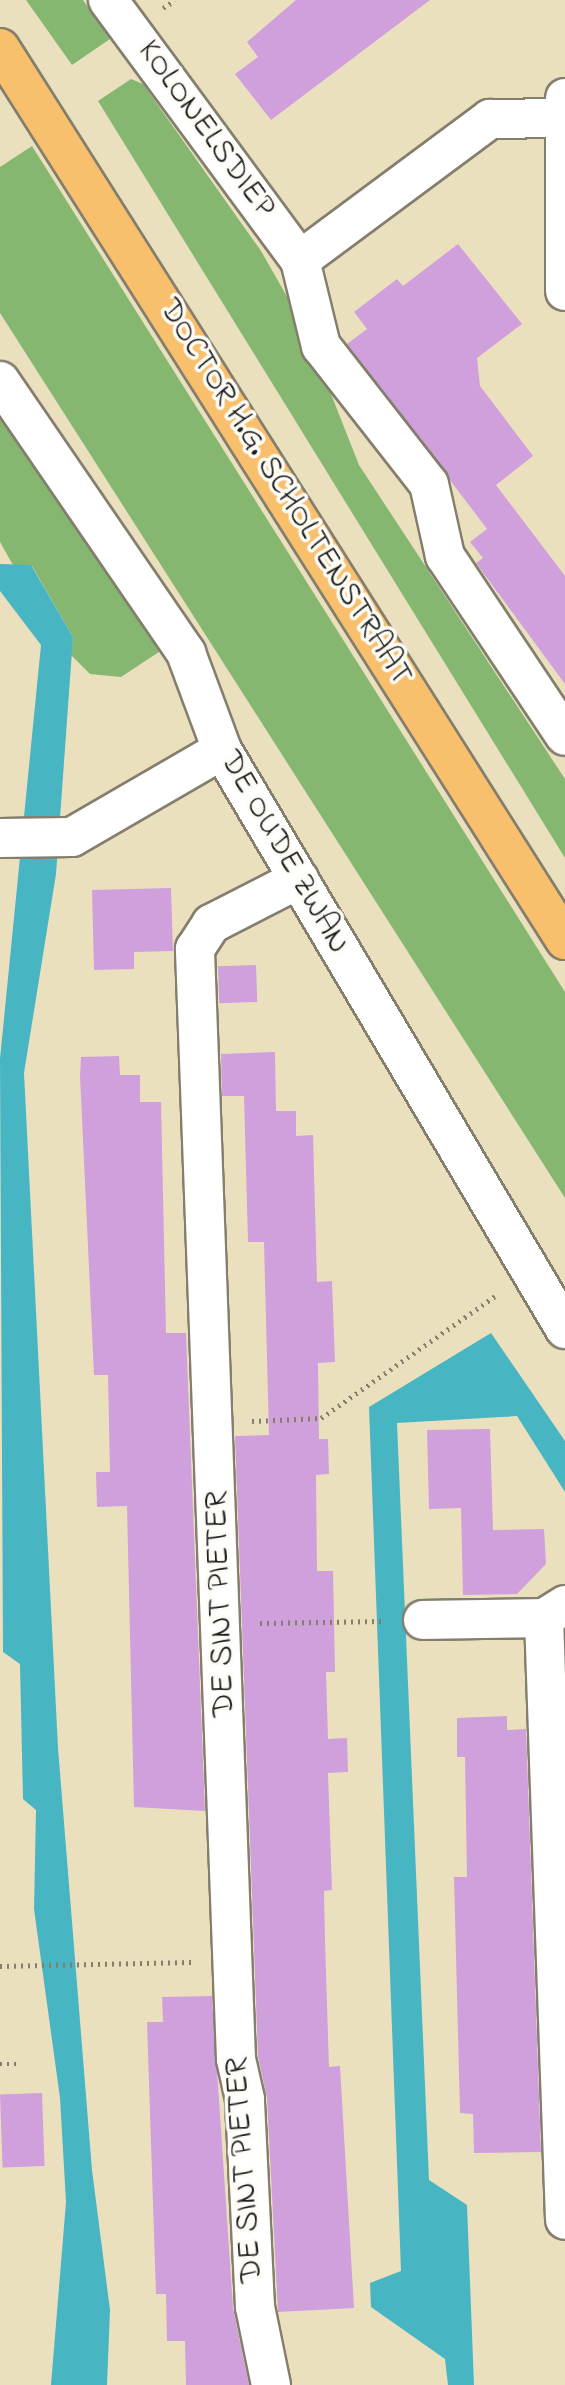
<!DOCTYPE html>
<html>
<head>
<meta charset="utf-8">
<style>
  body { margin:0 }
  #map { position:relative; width:565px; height:2385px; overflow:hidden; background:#ebe0be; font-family:"Indie Flower",sans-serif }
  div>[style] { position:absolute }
  .forest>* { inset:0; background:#86b771 }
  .water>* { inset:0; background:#48b5c3 }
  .building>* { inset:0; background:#cfa0dc; transform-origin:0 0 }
  .path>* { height:4.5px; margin-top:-2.25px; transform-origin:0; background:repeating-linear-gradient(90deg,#847e6d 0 2px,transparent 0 7px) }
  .roads { filter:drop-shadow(2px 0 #847e6d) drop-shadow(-2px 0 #847e6d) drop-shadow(0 2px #847e6d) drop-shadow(0 -2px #847e6d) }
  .minor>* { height:38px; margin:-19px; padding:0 19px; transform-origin:19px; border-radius:19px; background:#fff }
  .major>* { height:38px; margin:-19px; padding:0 19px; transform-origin:19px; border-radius:19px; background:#f8bf6c }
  span { translate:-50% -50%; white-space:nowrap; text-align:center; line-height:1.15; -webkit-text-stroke:7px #fdfcf7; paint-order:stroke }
  .street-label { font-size:32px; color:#1c1c1c }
</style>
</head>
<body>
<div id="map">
  <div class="forest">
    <i style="clip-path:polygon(26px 0,83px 0,110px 39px,72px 65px)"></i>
    <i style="clip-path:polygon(131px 79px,143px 84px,261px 251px,305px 328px,359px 465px,565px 779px,565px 858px,98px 101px)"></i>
    <i style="clip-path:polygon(32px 146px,565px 992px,565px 1198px,0 313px,0 167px)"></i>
    <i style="clip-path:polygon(0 405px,162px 650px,121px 677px,90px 674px,71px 655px,73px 637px,32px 566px,13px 565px,0 542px)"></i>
  </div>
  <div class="water">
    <i style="clip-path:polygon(0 564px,31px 565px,73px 637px,56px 874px,24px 1073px,58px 1748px,92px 2170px,110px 2310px,107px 2385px,51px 2385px,66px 2202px,60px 2098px,34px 1909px,36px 1810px,23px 1799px,20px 1664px,3px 1652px,0 1059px,41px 645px,0 591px)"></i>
    <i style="clip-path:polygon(491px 1333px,565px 1441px,565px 1492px,517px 1416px,397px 1423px,429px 2180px,467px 2205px,474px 2385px,448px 2385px,445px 2359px,371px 2307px,370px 2283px,401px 2271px,369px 1407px)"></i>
  </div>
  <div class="building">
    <i style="clip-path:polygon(296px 0,430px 0,271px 120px,235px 74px,258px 57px,247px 42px)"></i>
    <i style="clip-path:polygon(458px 244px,522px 324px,477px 358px,480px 386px,533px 456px,496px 485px,565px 576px,565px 684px,476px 563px,483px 558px,470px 542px,487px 529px,347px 344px,367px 329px,354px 312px,397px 279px,403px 286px)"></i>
    <i style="clip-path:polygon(171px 888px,173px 951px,134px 952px,134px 969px,94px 970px,92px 890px)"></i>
    <i style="left:256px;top:965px;width:37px;height:38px;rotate:88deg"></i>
    <i style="clip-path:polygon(275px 1052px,276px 1111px,296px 1111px,296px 1136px,313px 1135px,317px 1282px,332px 1281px,335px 1362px,318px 1363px,319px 1439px,328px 1439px,329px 1474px,316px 1475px,317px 1571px,333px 1571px,335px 1672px,326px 1672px,328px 1739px,347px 1738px,348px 1772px,328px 1773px,332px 1890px,324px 1891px,325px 1941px,329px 2067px,340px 2066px,354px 2308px,278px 2312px,267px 2098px,258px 2056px,235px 1436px,269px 1435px,264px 1242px,248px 1242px,244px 1096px,222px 1096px,221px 1054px)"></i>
    <i style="clip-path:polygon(119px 1056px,120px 1075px,140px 1075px,140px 1102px,161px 1102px,166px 1333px,186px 1333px,205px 1811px,134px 1807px,127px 1506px,97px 1507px,96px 1472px,110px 1472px,108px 1375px,94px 1375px,80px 1076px,81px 1057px)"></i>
    <i style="clip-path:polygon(490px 1429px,493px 1530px,544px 1529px,546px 1564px,517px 1594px,463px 1595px,461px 1508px,429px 1509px,427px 1430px)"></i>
    <i style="clip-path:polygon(507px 1716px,507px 1730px,526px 1729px,541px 2152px,474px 2153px,473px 2114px,460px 2113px,454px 1877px,467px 1877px,465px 1757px,457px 1757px,457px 1718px)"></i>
    <i style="clip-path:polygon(212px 1996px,233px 2308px,249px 2385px,186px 2385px,185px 2341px,167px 2341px,166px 2294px,156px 2294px,147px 2022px,163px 2022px,162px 1997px)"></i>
    <i style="left:42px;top:2093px;width:73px;height:42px;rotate:88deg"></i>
  </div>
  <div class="path">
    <i style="left:163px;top:8px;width:14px;rotate:-34deg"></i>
    <i style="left:252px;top:1421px;width:69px;rotate:-2.5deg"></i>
    <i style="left:321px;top:1418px;width:216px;rotate:-35deg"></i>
    <i style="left:260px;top:1623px;width:124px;rotate:-0.9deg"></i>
    <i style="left:0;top:1966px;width:192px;rotate:-1.2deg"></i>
    <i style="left:0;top:2064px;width:17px"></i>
  </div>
  <div class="roads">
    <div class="minor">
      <i style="left:108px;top:0;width:323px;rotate:53.6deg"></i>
      <i style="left:300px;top:260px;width:89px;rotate:76.3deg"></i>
      <i style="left:321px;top:346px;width:175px;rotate:52deg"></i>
      <i style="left:429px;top:484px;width:74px;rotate:77.5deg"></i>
      <i style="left:445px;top:556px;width:216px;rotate:56.3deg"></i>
      <i style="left:565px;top:98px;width:193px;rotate:90deg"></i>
      <i style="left:300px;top:260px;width:237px;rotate:-36.6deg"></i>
      <i style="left:490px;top:119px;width:70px;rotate:-0.8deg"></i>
      <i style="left:0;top:381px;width:330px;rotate:55.6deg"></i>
      <i style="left:186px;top:653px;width:103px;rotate:69.6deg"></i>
      <i style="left:222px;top:750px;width:673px;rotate:59.36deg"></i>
      <i style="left:0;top:838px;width:72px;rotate:-0.8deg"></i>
      <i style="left:72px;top:837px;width:173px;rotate:-30.1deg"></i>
      <i style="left:565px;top:1605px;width:25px;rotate:148deg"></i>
      <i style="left:544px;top:1618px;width:602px;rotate:88deg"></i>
      <i style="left:423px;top:1620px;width:121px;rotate:-0.9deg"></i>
      <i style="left:271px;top:2385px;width:80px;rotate:-101.6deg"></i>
      <i style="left:255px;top:2307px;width:208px;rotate:-92.8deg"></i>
      <i style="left:245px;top:2099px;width:41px;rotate:-102.7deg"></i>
      <i style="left:236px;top:2059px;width:1111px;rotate:-92.12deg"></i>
      <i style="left:195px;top:949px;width:30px;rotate:-57deg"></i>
      <i style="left:211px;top:924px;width:99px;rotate:-27.1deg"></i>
    </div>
    <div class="major">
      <i style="left:0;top:48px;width:1056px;rotate:57.65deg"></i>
    </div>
  </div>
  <div class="street-label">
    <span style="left:205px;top:130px;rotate:54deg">KOLONELSDIEP</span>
    <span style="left:284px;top:493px;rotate:58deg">DOCTOR H.G. SCHOLTENSTRAAT</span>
    <span style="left:283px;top:853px;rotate:60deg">DE OUDE ZWAN</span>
    <span style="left:222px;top:1604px;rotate:-92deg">DE SINT PIETER</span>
    <span style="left:246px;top:2170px;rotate:-94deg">DE SINT PIETER</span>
  </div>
</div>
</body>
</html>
